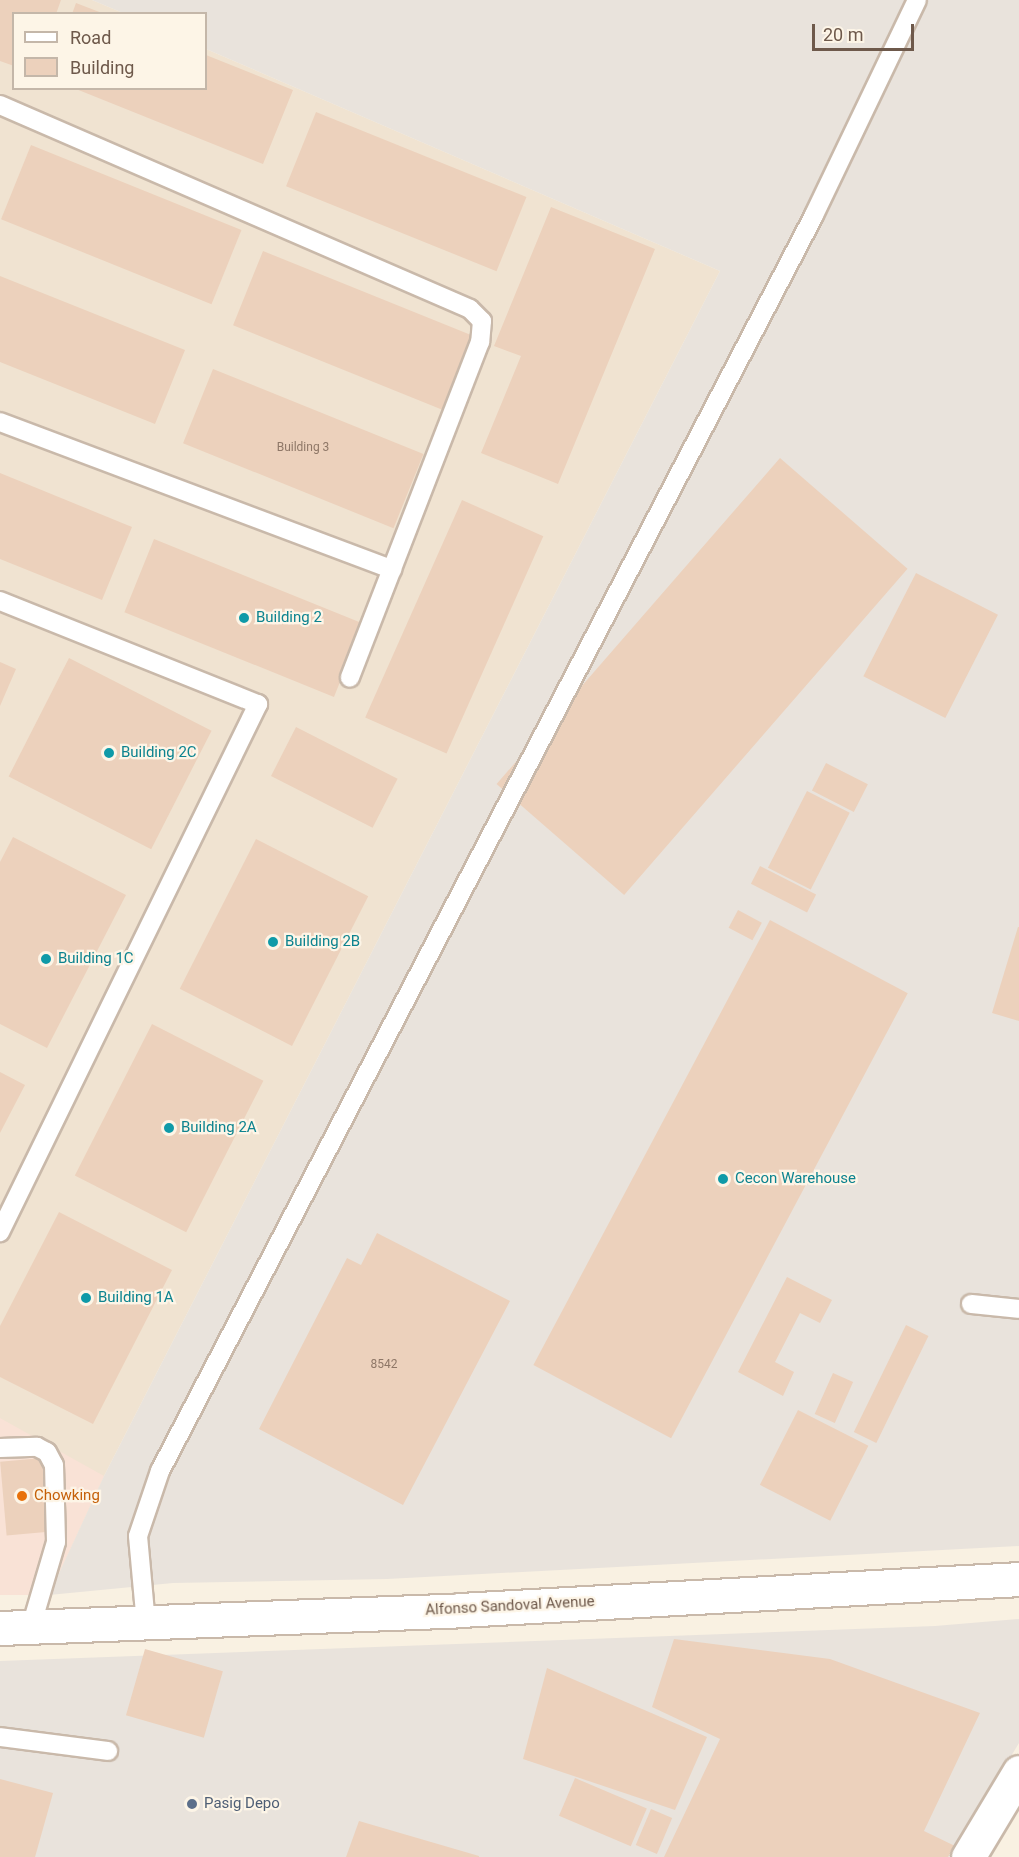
<!DOCTYPE html>
<html>
<head>
<meta charset="utf-8">
<style>
  body { margin:0 }
  #map { position:relative; width:1019px; height:1857px; overflow:hidden; background:#f9f1e2; font-family:Roboto,sans-serif }
  div>[style] { position:absolute }
  .residential>* { inset:0; background:#f0e3d1 }
  .commercial>* { inset:0; background:#f9e2d6 }
  .industrial>* { inset:0; background:#e9e3dc }
  .building>* { inset:0; background:#ecd1bc; transform-origin:0 0 }
  .roads { filter:drop-shadow(2px 0 #c9b9aa) drop-shadow(-2px 0 #c9b9aa) drop-shadow(0 2px #c9b9aa) drop-shadow(0 -2px #c9b9aa) }
  .service>* { height:18px; margin:-9px; padding:0 9px; transform-origin:9px; border-radius:9px; background:#fff }
  .minor>* { height:33px; margin:-16.5px; padding:0 16.5px; transform-origin:16.5px; border-radius:16.5px; background:#fff }
  .secondary>* { height:33px; margin:-16.5px; padding:0 16.5px; transform-origin:16.5px; border-radius:16.5px; background:#fff }
  .dots>* { width:16px; height:16px; translate:-50% -50%; box-sizing:border-box; border:3px solid #fdf5e7; border-radius:50% }
  span { translate:-50% -50%; white-space:nowrap; text-align:center; line-height:1.15; -webkit-text-stroke:4.5px #fdf5e7; paint-order:stroke }
  .number-label { font-size:12px; color:#8e7767 }
  .number-label span { -webkit-text-stroke-width:0 }
  .culture-label { font-size:15px; color:#0d838f }
  .left { translate:0 -50%; text-align:left }
  .food-label { font-size:15px; color:#c56008 }
  .street-label { font-size:15px; color:#6e594b }
  .service-label { font-size:15px; color:#4e5e75 }
  .legend { position:absolute; left:12px; top:12px; width:195px; height:78px; box-sizing:border-box; background:#fdf5e7; border:2px solid #c4b7a9; margin:0; padding:8px 10px; list-style:none; font-size:18px; color:#6e594b }
  .legend li { display:flex; align-items:center; gap:12px; height:30px }
  .legend b { width:30px; border:2px solid #c4b7a9 }
  .scale { position:absolute; left:812px; top:24px; width:102px; height:27px; box-sizing:border-box; border:3px solid #6e594b; border-top:0; padding-left:8px; font-size:18px; line-height:21px; white-space:nowrap; color:#6e594b; -webkit-text-stroke:4px #fdf5e7; paint-order:stroke }
</style>
</head>
<body>
<div id="map">
  <div class="residential">
    <i style="clip-path:polygon(0 0,92px 0,123px 13px,14px 14px,14px 88px,206px 88px,206px 49px,720px 271px,104px 1476px,49px 1595px,0 1595px)"></i>
  </div>
  <div class="commercial">
    <i style="clip-path:polygon(0 1418px,104px 1476px,49px 1595px,0 1595px)"></i>
  </div>
  <div class="industrial">
    <i style="clip-path:polygon(92px 0,1019px 0,1019px 1546px,387px 1579px,173px 1583px,49px 1595px,104px 1476px,720px 271px,206px 49px,206px 14px,123px 13px)"></i>
    <i style="clip-path:polygon(1019px 1619px,1019px 1743px,949px 1857px,0 1857px,0 1661px,935px 1626px)"></i>
  </div>
  <div class="building">
    <i style="clip-path:polygon(0 0,61px 0,56px 14px,14px 14px,14px 66px,0 61px)"></i>
    <i style="clip-path:polygon(76px 3px,102px 13px,102px 14px,72px 14px)"></i>
    <i style="clip-path:polygon(206px 55px,293px 90px,263px 164px,76px 89px,206px 88px)"></i>
    <i style="left:316px;top:112px;width:227px;height:80px;rotate:22deg"></i>
    <i style="left:31px;top:145px;width:227px;height:80px;rotate:22deg"></i>
    <i style="clip-path:polygon(551px 207px,655px 249px,558px 484px,481px 453px,521px 356px,494px 346px)"></i>
    <i style="left:263px;top:251px;width:227px;height:80px;rotate:22deg"></i>
    <i style="clip-path:polygon(0 276px,185px 350px,155px 424px,0 362px)"></i>
    <i style="left:213px;top:369px;width:227px;height:80px;rotate:22deg"></i>
    <i style="left:780px;top:458px;width:169px;height:432px;rotate:41deg"></i>
    <i style="clip-path:polygon(0 473px,132px 527px,102px 600px,0 559px)"></i>
    <i style="left:462px;top:500px;width:89px;height:238px;rotate:24deg"></i>
    <i style="left:154px;top:539px;width:226px;height:79px;rotate:22deg"></i>
    <i style="left:916px;top:573px;width:92px;height:116px;rotate:27deg"></i>
    <i style="left:69px;top:658px;width:160px;height:133px;rotate:27deg"></i>
    <i style="clip-path:polygon(0 662px,16px 669px,0 706px)"></i>
    <i style="left:296px;top:727px;width:114px;height:55px;rotate:27deg"></i>
    <i style="left:826px;top:763px;width:47px;height:31px;rotate:27deg"></i>
    <i style="left:807px;top:791px;width:48px;height:86px;rotate:27deg"></i>
    <i style="clip-path:polygon(13px 837px,126px 895px,47px 1048px,0 1024px,0 862px)"></i>
    <i style="left:256px;top:839px;width:126px;height:168px;rotate:27deg"></i>
    <i style="left:760px;top:866px;width:63px;height:20px;rotate:27deg"></i>
    <i style="left:738px;top:910px;width:27px;height:20px;rotate:28deg"></i>
    <i style="left:770px;top:920px;width:156px;height:504px;rotate:28deg"></i>
    <i style="clip-path:polygon(1018px 927px,1019px 927px,1019px 1021px,992px 1013px)"></i>
    <i style="left:152px;top:1024px;width:125px;height:170px;rotate:27deg"></i>
    <i style="clip-path:polygon(0 1072px,25px 1085px,0 1133px)"></i>
    <i style="clip-path:polygon(59px 1212px,172px 1270px,93px 1424px,0 1377px,0 1326px)"></i>
    <i style="clip-path:polygon(377px 1233px,510px 1301px,403px 1505px,259px 1429px,347px 1258px,361px 1265px)"></i>
    <i style="clip-path:polygon(787px 1277px,832px 1300px,820px 1323px,800px 1313px,775px 1362px,794px 1372px,783px 1396px,738px 1372px)"></i>
    <i style="left:906px;top:1325px;width:25px;height:119px;rotate:26deg"></i>
    <i style="left:833px;top:1373px;width:22px;height:45px;rotate:24deg"></i>
    <i style="left:798px;top:1410px;width:79px;height:84px;rotate:27deg"></i>
    <i style="left:42px;top:1458px;width:74px;height:42px;rotate:85deg"></i>
    <i style="clip-path:polygon(674px 1639px,830px 1659px,980px 1713px,924px 1831px,955px 1846px,948px 1857px,664px 1857px,720px 1739px,652px 1707px)"></i>
    <i style="left:145px;top:1649px;width:81px;height:69px;rotate:16deg"></i>
    <i style="clip-path:polygon(547px 1668px,707px 1737px,675px 1810px,523px 1759px)"></i>
    <i style="left:575px;top:1778px;width:78px;height:41px;rotate:23deg"></i>
    <i style="clip-path:polygon(0 1779px,53px 1793px,35px 1857px,0 1857px)"></i>
    <i style="left:651px;top:1809px;width:23px;height:39px;rotate:23deg"></i>
    <i style="clip-path:polygon(359px 1821px,479px 1856px,479px 1857px,346px 1857px)"></i>
  </div>
  <div class="roads">
    <div class="service">
      <i style="left:0;top:105px;width:512px;rotate:23.46deg"></i>
      <i style="left:470px;top:309px;width:17px;rotate:45deg"></i>
      <i style="left:482px;top:321px;width:21px;rotate:95deg"></i>
      <i style="left:480px;top:342px;width:360px;rotate:111.2deg"></i>
      <i style="left:0;top:422px;width:419px;rotate:20.6deg"></i>
      <i style="left:0;top:601px;width:278px;rotate:21.8deg"></i>
      <i style="left:258px;top:704px;width:588px;rotate:116.04deg"></i>
      <i style="left:971px;top:1304px;width:48px;rotate:5.9deg"></i>
      <i style="left:0;top:1448px;width:37px;rotate:-2deg"></i>
      <i style="left:37px;top:1447px;width:11px;rotate:27deg"></i>
      <i style="left:47px;top:1452px;width:15px;rotate:62deg"></i>
      <i style="left:54px;top:1465px;width:77px;rotate:88.5deg"></i>
      <i style="left:56px;top:1542px;width:89px;rotate:106.4deg"></i>
      <i style="left:146px;top:1624px;width:88px;rotate:-95.2deg"></i>
      <i style="left:138px;top:1536px;width:69px;rotate:-71.3deg"></i>
      <i style="left:160px;top:1471px;width:1416px;rotate:-62.49deg"></i>
      <i style="left:814px;top:215px;width:238px;rotate:-64.4deg"></i>
      <i style="left:0;top:1737px;width:109px;rotate:7.4deg"></i>
    </div>
    <div class="minor">
      <i style="left:968px;top:1857px;width:99px;rotate:-59deg"></i>
    </div>
    <div class="secondary">
      <i style="left:0;top:1628px;width:460px;rotate:-2.2deg"></i>
      <i style="left:460px;top:1610px;width:560px;rotate:-3.17deg"></i>
    </div>
  </div>
  <div class="dots">
    <i style="left:244px;top:618px;background:#0f9aa8"></i>
    <i style="left:109px;top:753px;background:#0f9aa8"></i>
    <i style="left:273px;top:942px;background:#0f9aa8"></i>
    <i style="left:46px;top:959px;background:#0f9aa8"></i>
    <i style="left:169px;top:1128px;background:#0f9aa8"></i>
    <i style="left:723px;top:1179px;background:#0f9aa8"></i>
    <i style="left:86px;top:1298px;background:#0f9aa8"></i>
    <i style="left:22px;top:1496px;background:#e8710a"></i>
    <i style="left:192px;top:1804px;background:#5c6f8a"></i>
  </div>
  <div class="number-label">
    <span style="left:303px;top:448px">Building 3</span>
    <span style="left:384px;top:1365px">8542</span>
  </div>
  <div class="culture-label">
    <span class="left" style="left:256px;top:618px">Building 2</span>
    <span class="left" style="left:121px;top:753px">Building 2C</span>
    <span class="left" style="left:285px;top:942px">Building 2B</span>
    <span class="left" style="left:58px;top:959px">Building 1C</span>
    <span class="left" style="left:181px;top:1128px">Building 2A</span>
    <span class="left" style="left:735px;top:1179px">Cecon Warehouse</span>
    <span class="left" style="left:98px;top:1298px">Building 1A</span>
  </div>
  <div class="food-label">
    <span class="left" style="left:34px;top:1496px">Chowking</span>
  </div>
  <div class="street-label">
    <span style="left:510px;top:1606px;rotate:-3deg">Alfonso Sandoval Avenue</span>
  </div>
  <div class="service-label">
    <span class="left" style="left:204px;top:1804px">Pasig Depo</span>
  </div>
  <ul class="legend">
  <li><b style="height:8px;background:#fff"></b>Road</li>
  <li><b style="height:16px;background:#ecd1bc"></b>Building</li>
  </ul>
  <div class="scale">20 m</div>
</div>
</body>
</html>
